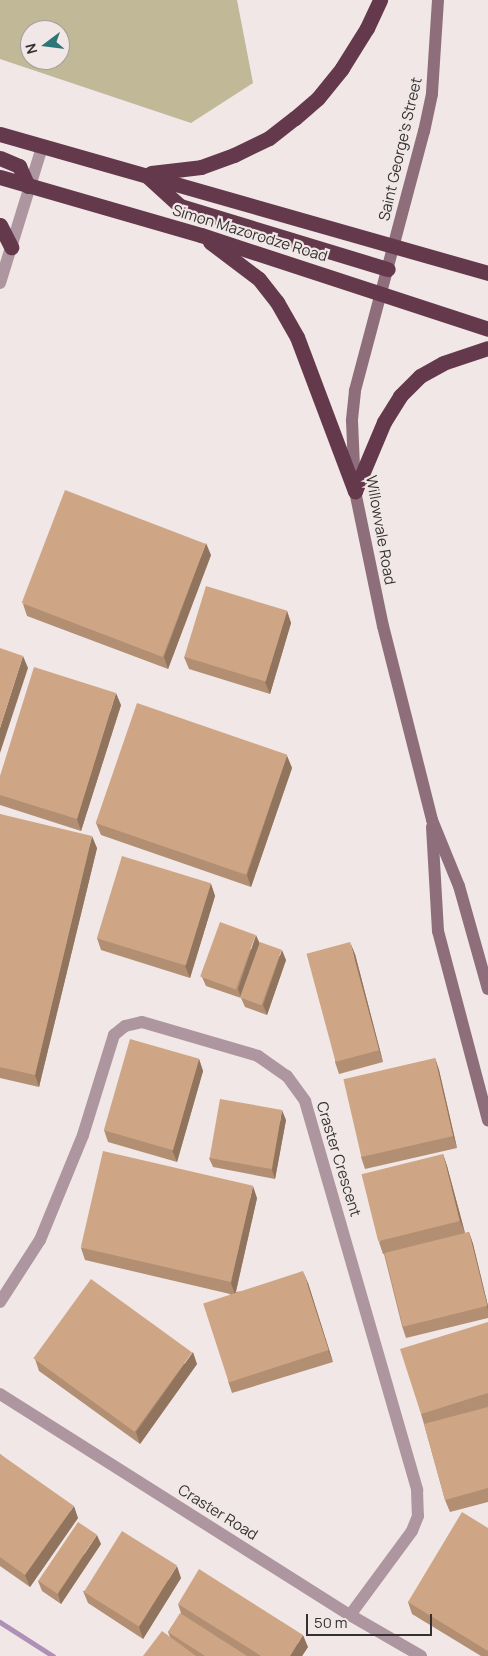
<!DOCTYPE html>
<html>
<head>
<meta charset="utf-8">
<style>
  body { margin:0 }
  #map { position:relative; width:488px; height:1656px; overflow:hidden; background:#f0e7e6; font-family:Manrope,sans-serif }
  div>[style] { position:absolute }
  .green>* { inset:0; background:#c0b897 }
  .stream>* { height:5px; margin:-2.5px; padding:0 2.5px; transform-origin:2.5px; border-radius:2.5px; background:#af90b7 }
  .street>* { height:12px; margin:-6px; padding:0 6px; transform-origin:6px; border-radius:6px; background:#ad969f }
  .secondary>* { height:12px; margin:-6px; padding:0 6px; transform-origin:6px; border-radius:6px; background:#8f6e7b }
  .highway>* { height:15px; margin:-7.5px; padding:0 7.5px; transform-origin:7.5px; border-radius:7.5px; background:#65394c }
  .wall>* { inset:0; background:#b28f72 }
  .shaded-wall>* { inset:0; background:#91745d }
  .building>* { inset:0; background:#cfa685; transform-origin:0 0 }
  span { translate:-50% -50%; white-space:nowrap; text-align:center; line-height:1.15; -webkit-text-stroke:4.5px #f0e7e6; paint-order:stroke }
  .street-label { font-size:15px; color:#353131 }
  .north { position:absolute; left:20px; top:20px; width:50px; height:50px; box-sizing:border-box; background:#f0e7e6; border:1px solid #a59e9e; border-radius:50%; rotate:255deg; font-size:14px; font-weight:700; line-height:20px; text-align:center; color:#353131 }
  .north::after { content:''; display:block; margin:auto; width:18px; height:22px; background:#2c7678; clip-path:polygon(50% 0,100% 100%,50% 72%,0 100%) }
  .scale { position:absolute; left:306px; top:1614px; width:126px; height:22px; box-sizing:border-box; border:2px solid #353131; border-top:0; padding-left:6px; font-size:15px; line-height:18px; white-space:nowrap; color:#353131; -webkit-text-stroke:4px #f0e7e6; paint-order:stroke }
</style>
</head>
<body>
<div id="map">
  <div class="green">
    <i style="clip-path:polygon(evenodd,0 0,237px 0,253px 83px,191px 123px,0 59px,0 0,30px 30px,60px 30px,60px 60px,30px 60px,30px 30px)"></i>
  </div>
  <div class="stream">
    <i style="left:0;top:1622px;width:63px;rotate:32.7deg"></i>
  </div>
  <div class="street">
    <i style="left:0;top:283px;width:142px;rotate:-72.8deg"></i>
    <i style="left:0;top:1302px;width:74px;rotate:-57.2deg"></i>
    <i style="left:40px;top:1240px;width:113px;rotate:-67.7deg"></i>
    <i style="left:83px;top:1135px;width:105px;rotate:-72.8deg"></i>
    <i style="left:114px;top:1035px;width:14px;rotate:-39deg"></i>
    <i style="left:125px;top:1026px;width:17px;rotate:-13deg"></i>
    <i style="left:142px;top:1022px;width:121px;rotate:16.3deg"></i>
    <i style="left:258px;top:1056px;width:35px;rotate:35deg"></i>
    <i style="left:287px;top:1076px;width:31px;rotate:54deg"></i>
    <i style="left:305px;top:1101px;width:405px;rotate:73.9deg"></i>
    <i style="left:417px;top:1490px;width:26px;rotate:88deg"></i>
    <i style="left:418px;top:1516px;width:16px;rotate:112deg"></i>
    <i style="left:412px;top:1531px;width:104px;rotate:126.4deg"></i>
    <i style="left:0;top:1394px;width:414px;rotate:32.3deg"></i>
    <i style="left:350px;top:1615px;width:82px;rotate:30deg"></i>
  </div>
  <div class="secondary">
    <i style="left:438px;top:0;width:94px;rotate:93.7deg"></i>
    <i style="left:432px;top:94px;width:38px;rotate:102deg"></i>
    <i style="left:424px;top:131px;width:269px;rotate:104.9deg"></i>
    <i style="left:355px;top:391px;width:30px;rotate:96deg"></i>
    <i style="left:352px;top:421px;width:70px;rotate:87.5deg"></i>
    <i style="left:355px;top:491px;width:138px;rotate:78.3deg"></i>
    <i style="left:383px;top:626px;width:200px;rotate:75.8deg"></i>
    <i style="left:432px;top:820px;width:71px;rotate:67.8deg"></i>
    <i style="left:459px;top:886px;width:107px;rotate:74.3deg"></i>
    <i style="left:432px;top:827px;width:104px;rotate:86.7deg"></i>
    <i style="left:438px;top:931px;width:196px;rotate:75.2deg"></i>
  </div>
  <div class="highway">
    <i style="left:0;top:134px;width:507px;rotate:15.9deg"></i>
    <i style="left:0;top:158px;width:21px;rotate:23deg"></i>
    <i style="left:19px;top:166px;width:22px;rotate:66deg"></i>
    <i style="left:151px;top:173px;width:50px;rotate:-6.8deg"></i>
    <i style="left:201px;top:167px;width:35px;rotate:-20deg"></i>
    <i style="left:234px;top:155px;width:39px;rotate:-26deg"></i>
    <i style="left:269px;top:138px;width:33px;rotate:-38deg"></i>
    <i style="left:295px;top:118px;width:30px;rotate:-41deg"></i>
    <i style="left:318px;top:98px;width:38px;rotate:-51deg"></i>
    <i style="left:342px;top:68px;width:47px;rotate:-58deg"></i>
    <i style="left:367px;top:28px;width:31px;rotate:-65deg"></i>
    <i style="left:0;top:177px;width:209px;rotate:16.1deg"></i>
    <i style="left:201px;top:235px;width:302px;rotate:18.1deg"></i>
    <i style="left:148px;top:177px;width:43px;rotate:42.2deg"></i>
    <i style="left:180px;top:206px;width:217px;rotate:16.9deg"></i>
    <i style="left:0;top:225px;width:25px;rotate:63deg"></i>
    <i style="left:210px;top:242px;width:61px;rotate:37.1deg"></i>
    <i style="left:259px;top:279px;width:29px;rotate:52deg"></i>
    <i style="left:277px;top:302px;width:40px;rotate:60.3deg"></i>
    <i style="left:297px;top:337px;width:165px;rotate:69.4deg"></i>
    <i style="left:355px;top:491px;width:75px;rotate:-67.2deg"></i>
    <i style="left:384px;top:422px;width:31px;rotate:-58deg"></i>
    <i style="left:400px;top:396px;width:28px;rotate:-45deg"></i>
    <i style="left:420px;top:376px;width:26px;rotate:-29deg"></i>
    <i style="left:443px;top:363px;width:47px;rotate:-18.4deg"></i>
  </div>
  <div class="wall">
    <i style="clip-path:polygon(211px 555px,168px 669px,27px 616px,23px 604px)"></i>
    <i style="clip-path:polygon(287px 611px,291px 623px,270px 694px,189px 669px,184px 657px)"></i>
    <i style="clip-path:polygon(121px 705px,81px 831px,0 805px,0 776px)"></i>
    <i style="clip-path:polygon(287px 756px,292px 768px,251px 887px,101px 835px,96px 823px)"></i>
    <i style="clip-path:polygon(0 814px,97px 848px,39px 1087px,0 1078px)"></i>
    <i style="clip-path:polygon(211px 884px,215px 896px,190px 978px,101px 950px,97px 938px)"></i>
    <i style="clip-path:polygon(260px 944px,286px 960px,267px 1015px,245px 1007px,241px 998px,206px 986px,202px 977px)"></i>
    <i style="clip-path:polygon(355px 954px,383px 1062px,339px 1074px,335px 1062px)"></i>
    <i style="clip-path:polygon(435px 1058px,439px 1070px,457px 1148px,365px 1169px,361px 1157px)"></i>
    <i style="clip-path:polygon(199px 1059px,203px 1071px,177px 1162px,108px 1142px,104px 1130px)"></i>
    <i style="clip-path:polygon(286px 1120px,275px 1179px,213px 1167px,209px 1158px)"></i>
    <i style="clip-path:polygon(443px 1154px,447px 1166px,465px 1233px,469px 1232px,473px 1244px,488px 1306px,488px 1318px,406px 1338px,402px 1326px,384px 1254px,383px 1254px,379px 1242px)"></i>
    <i style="clip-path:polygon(257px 1198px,236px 1292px,308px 1283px,333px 1362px,232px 1393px,228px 1381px,230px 1294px,85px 1260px,81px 1248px)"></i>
    <i style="clip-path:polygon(488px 1322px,488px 1502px,450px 1512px,445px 1500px,424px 1424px,421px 1414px)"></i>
    <i style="clip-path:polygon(35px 1359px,197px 1364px,140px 1444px,39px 1371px)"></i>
    <i style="clip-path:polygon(0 1454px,78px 1518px,30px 1587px,0 1566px)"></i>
    <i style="clip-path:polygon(488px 1528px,488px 1656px,481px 1656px,412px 1614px,408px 1602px)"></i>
    <i style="clip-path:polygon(101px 1544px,61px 1604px,42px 1591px,38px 1581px)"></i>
    <i style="clip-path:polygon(181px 1578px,143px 1639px,88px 1603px,83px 1591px)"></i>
    <i style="clip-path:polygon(178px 1604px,308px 1647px,302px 1656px,143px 1656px,170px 1637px,168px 1632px,181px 1613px)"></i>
  </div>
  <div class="shaded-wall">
    <i style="clip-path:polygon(206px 543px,211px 555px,168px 669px,164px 657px)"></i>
    <i style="clip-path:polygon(287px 611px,291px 623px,270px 694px,265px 682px)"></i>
    <i style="clip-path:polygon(23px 656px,28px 668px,0 753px,0 728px)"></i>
    <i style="clip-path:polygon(116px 693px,121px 705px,81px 831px,77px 819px)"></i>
    <i style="clip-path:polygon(287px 756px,292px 768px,251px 887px,247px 875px)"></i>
    <i style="clip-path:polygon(92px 836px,97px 848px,39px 1087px,35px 1075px)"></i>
    <i style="clip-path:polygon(211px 884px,215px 896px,190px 978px,185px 966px)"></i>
    <i style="clip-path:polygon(256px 935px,260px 944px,241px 998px,238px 989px)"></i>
    <i style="clip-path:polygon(350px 942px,355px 954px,383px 1062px,379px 1050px)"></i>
    <i style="clip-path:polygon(282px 950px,286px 960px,267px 1015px,263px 1005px)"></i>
    <i style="clip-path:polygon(435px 1058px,439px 1070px,457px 1148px,453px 1136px)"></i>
    <i style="clip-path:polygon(199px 1059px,203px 1071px,177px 1162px,172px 1150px)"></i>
    <i style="clip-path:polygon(282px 1110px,286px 1120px,275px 1179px,272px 1170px)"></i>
    <i style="clip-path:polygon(443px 1154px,447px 1166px,465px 1233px,460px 1221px)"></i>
    <i style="clip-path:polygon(253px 1186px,257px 1198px,235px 1295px,231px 1283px)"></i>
    <i style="clip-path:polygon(469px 1232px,473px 1244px,488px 1306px,488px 1310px)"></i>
    <i style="clip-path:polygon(303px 1271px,308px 1283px,333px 1362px,328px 1350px)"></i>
    <i style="clip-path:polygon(193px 1352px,197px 1364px,140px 1444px,136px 1432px)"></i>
    <i style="clip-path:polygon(74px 1506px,78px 1518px,30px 1587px,25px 1575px)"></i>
    <i style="clip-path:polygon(97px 1535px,101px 1544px,61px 1604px,58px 1594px)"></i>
    <i style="clip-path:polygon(177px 1566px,181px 1578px,143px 1639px,139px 1627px)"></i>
    <i style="clip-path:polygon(303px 1635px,308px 1647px,302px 1656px,290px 1656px)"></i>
  </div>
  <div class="building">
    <i style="left:65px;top:490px;width:151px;height:121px;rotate:21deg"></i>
    <i style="left:206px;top:586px;width:85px;height:74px;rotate:17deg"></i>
    <i style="clip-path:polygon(0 648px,23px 656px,0 728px)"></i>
    <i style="clip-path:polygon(34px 667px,116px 693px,77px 819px,0 795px,0 776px)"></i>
    <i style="left:137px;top:703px;width:159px;height:127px;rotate:19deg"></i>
    <i style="clip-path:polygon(0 814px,92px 836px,35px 1075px,0 1067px)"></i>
    <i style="left:122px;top:856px;width:93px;height:86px;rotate:17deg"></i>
    <i style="left:220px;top:922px;width:38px;height:58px;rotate:20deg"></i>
    <i style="left:260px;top:942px;width:23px;height:59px;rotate:20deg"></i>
    <i style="left:350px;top:942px;width:112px;height:45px;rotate:75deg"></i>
    <i style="left:130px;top:1039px;width:72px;height:95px;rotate:16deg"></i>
    <i style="left:435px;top:1058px;width:80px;height:94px;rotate:77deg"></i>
    <i style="left:220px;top:1099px;width:63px;height:60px;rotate:10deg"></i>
    <i style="left:103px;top:1151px;width:154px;height:99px;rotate:13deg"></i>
    <i style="left:443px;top:1154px;width:69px;height:84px;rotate:76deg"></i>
    <i style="left:469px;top:1232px;width:76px;height:87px;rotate:76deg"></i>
    <i style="left:303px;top:1271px;width:83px;height:105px;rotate:72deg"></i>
    <i style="left:91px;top:1279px;width:125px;height:98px;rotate:36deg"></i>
    <i style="clip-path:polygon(488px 1322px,488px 1393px,421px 1414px,400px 1349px)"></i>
    <i style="clip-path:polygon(488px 1407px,488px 1488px,445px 1500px,424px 1424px)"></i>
    <i style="clip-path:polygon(0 1454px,74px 1506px,25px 1575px,0 1557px)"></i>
    <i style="clip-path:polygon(462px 1512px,488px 1528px,488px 1651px,408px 1602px)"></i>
    <i style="left:78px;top:1522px;width:23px;height:71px;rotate:34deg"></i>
    <i style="left:122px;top:1531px;width:65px;height:72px;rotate:32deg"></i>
    <i style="clip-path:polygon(199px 1569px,303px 1635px,290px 1656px,261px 1656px,178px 1604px)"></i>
    <i style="clip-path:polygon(180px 1613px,247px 1656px,205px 1656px,168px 1632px)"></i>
    <i style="clip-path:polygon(162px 1631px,196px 1656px,143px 1656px)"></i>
  </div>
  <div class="street-label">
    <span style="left:400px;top:149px;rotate:-77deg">Saint George's Street</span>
    <span style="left:250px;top:233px;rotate:17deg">Simon Mazorodze Road</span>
    <span style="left:381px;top:530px;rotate:80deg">Willowvale Road</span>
    <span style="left:339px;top:1159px;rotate:73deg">Craster Crescent</span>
    <span style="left:218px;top:1512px;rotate:32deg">Craster Road</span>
  </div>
  <div class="north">N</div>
  <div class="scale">50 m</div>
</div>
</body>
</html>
